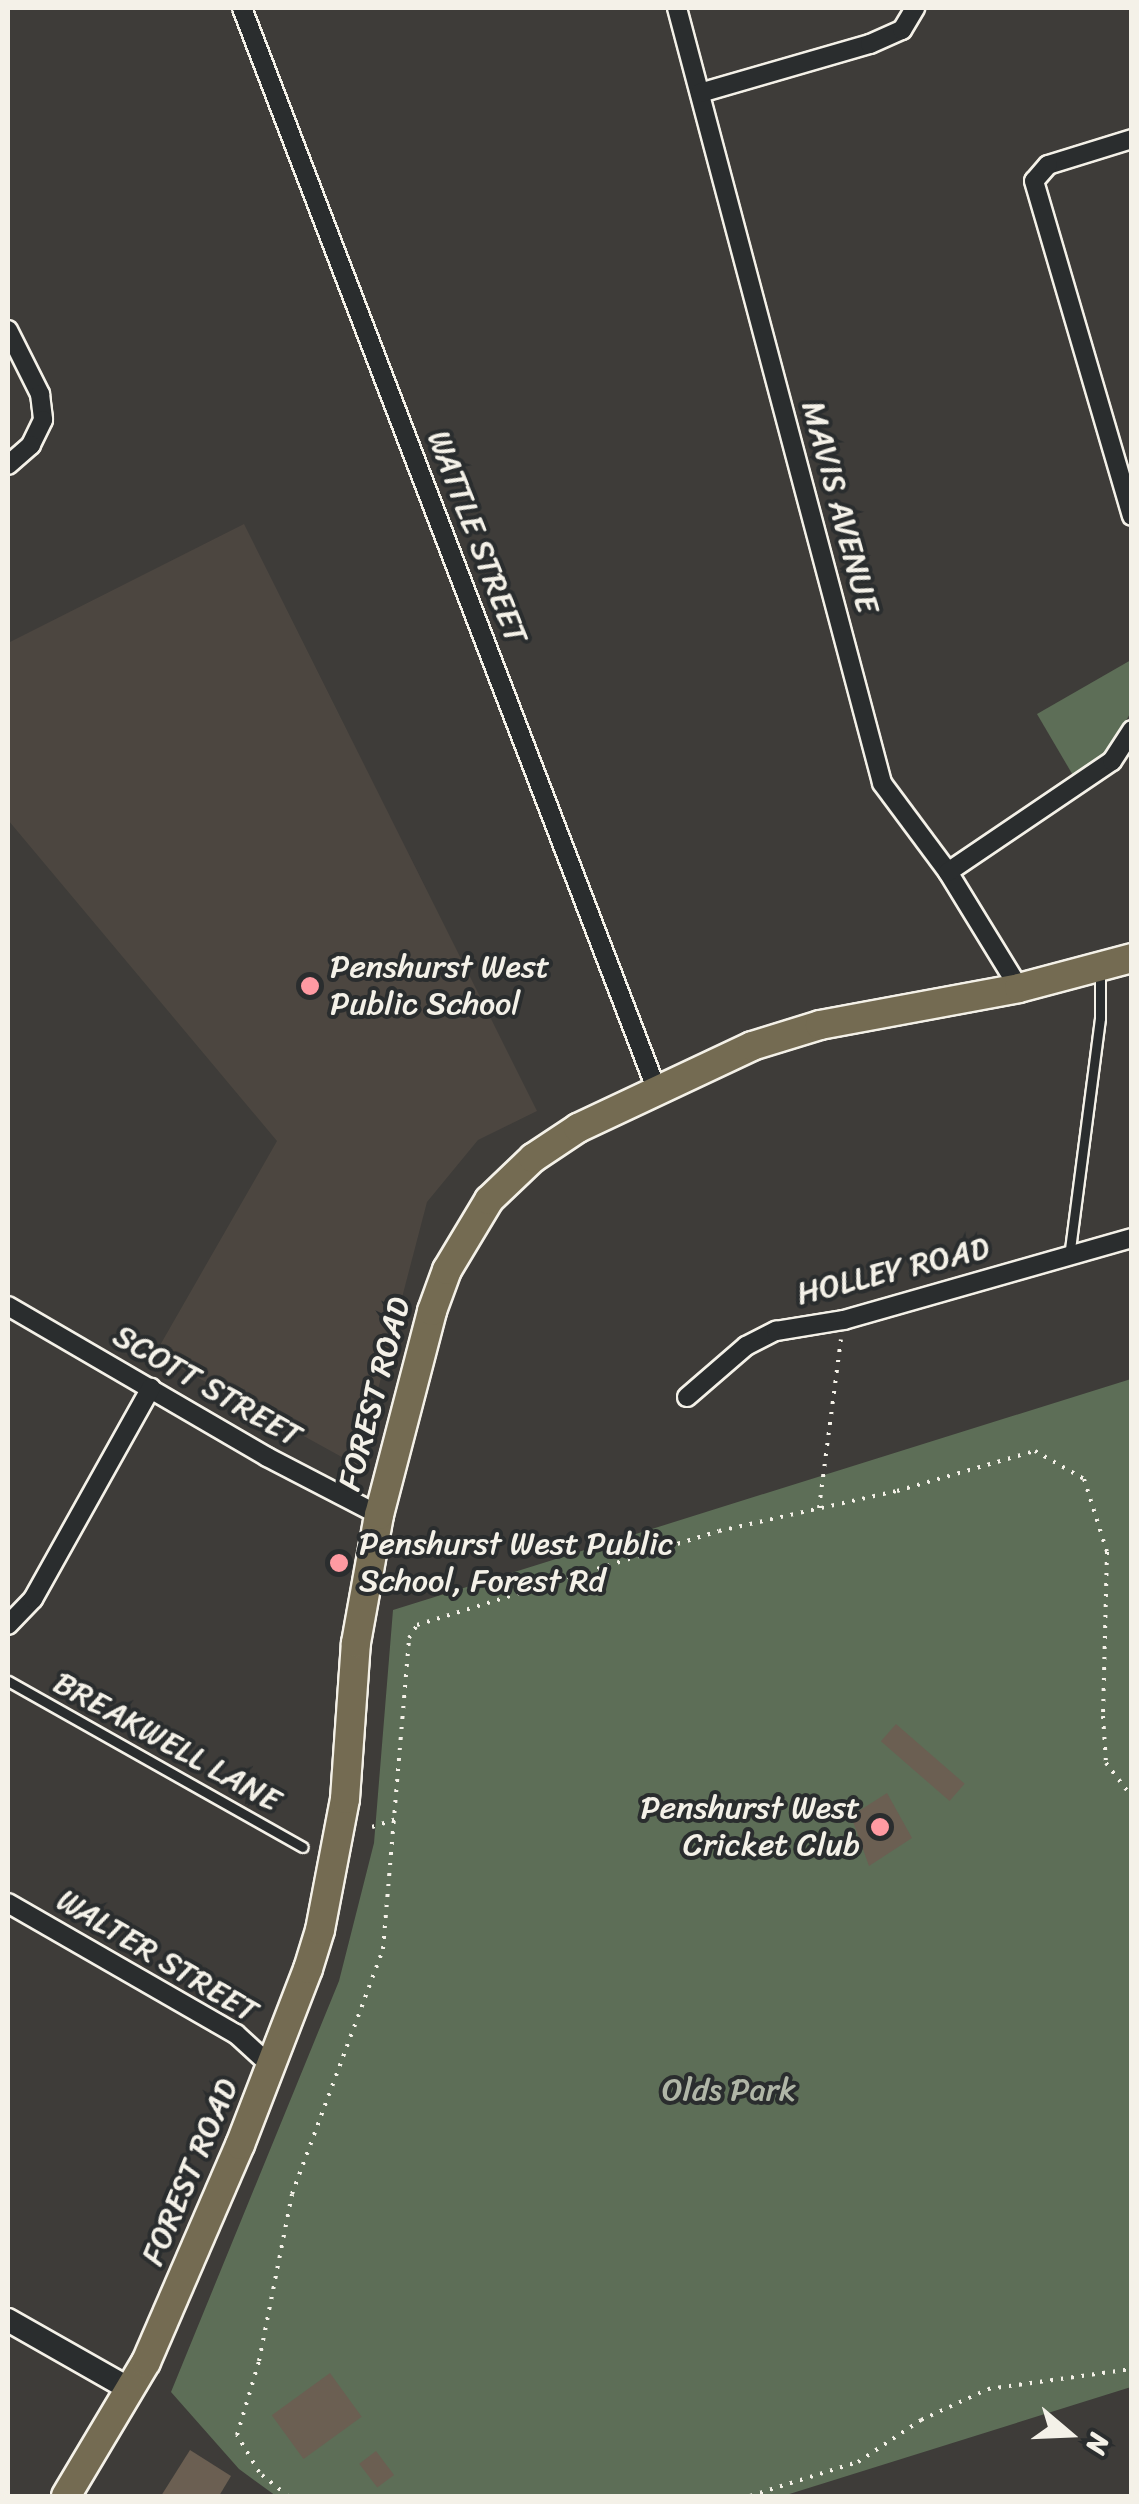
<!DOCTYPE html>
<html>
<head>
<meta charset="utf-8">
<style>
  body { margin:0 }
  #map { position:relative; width:1139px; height:2504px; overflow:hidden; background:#3e3c39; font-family:Sriracha,sans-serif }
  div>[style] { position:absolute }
  .built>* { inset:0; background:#4c4640 }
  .green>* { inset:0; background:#5d6e57 }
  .building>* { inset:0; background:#6b5f52; transform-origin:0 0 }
  .path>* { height:4px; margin-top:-2px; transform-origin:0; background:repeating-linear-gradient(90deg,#f4f1e8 0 2.5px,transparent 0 10.5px) }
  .roads { filter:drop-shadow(2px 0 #f4f1e8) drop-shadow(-2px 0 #f4f1e8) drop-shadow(0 2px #f4f1e8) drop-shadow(0 -2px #f4f1e8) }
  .service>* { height:9px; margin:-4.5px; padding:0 4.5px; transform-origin:4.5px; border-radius:4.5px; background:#2a2d2e }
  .minor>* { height:18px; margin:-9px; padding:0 9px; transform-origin:9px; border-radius:9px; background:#2a2d2e }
  .tertiary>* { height:22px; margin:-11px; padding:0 11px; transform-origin:11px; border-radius:11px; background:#2a2d2e }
  .primary>* { height:28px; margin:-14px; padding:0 14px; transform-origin:14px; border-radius:14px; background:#746b52 }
  .dots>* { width:28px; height:28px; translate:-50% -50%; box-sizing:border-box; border:5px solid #2a2d2e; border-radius:50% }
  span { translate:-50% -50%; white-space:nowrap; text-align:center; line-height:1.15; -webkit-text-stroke:8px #2a2d2e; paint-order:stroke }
  .street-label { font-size:32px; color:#f4f1e8 }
  .poi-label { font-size:32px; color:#f4f1e8 }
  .left { translate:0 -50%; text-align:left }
  .right { translate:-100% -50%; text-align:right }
  .park-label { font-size:32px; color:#b0b6a7 }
  .frame { position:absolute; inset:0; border:10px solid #f4f1e8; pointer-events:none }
  .north { position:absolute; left:1019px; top:2384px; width:100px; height:100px; -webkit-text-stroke:8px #2a2d2e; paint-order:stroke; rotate:109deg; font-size:28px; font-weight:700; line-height:40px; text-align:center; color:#f4f1e8 }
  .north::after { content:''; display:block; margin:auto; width:35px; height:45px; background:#f4f1e8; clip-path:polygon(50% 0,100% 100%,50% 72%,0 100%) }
</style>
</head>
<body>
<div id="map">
  <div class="built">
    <i style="clip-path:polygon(244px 524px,537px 1111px,478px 1140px,427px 1202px,358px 1466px,155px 1354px,277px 1141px,8px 820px,8px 643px)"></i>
  </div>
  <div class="green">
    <i style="clip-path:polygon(1131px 660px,1131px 712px,1108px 752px,1074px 777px,1037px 714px)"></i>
    <i style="clip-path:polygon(1131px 1379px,1131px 2387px,783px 2496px,276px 2496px,239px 2469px,171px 2392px,339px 1981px,374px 1843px,393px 1610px)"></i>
  </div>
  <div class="building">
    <i style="left:896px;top:1724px;width:91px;height:23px;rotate:41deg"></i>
    <i style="clip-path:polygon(887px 1793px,912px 1838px,869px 1866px,851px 1816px)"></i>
    <i style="left:330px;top:2373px;width:54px;height:72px;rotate:54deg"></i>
    <i style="clip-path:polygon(190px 2450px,231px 2476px,219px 2496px,161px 2496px)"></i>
    <i style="left:376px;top:2451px;width:30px;height:21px;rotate:53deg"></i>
  </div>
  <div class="path">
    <i style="left:819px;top:1508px;width:170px;rotate:-82.6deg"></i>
    <i style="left:372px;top:1827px;width:25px;rotate:-18deg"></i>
    <i style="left:259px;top:2472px;width:43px;rotate:-120.7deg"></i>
    <i style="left:237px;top:2435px;width:77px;rotate:-73.4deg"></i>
    <i style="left:259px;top:2361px;width:170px;rotate:-78.8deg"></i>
    <i style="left:292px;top:2194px;width:261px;rotate:-69.6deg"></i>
    <i style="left:383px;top:1949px;width:312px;rotate:-85.2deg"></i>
    <i style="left:409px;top:1638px;width:15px;rotate:-58deg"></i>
    <i style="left:417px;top:1625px;width:316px;rotate:-17.3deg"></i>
    <i style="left:719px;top:1531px;width:182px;rotate:-12.7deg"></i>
    <i style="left:897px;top:1491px;width:144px;rotate:-16.2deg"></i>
    <i style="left:1035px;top:1451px;width:56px;rotate:29.7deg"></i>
    <i style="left:1084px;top:1479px;width:77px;rotate:72.5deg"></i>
    <i style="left:1107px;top:1552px;width:164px;rotate:91.4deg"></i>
    <i style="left:1103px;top:1716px;width:47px;rotate:86.3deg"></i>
    <i style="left:1106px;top:1763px;width:43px;rotate:52.6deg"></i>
    <i style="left:262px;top:2475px;width:33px;rotate:39deg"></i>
    <i style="left:750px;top:2496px;width:113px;rotate:-17.5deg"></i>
    <i style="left:858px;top:2462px;width:76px;rotate:-33.7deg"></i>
    <i style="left:921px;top:2420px;width:74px;rotate:-24.8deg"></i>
    <i style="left:988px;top:2389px;width:145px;rotate:-7.9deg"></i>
  </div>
  <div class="roads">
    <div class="service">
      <i style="left:1069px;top:1257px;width:241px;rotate:-82.6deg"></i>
      <i style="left:1100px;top:1018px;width:48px;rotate:-90deg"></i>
      <i style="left:8px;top:1681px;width:338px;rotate:29.4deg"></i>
    </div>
    <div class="minor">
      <i style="left:242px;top:8px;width:1157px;rotate:69.03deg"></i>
      <i style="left:677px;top:8px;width:802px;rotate:75.18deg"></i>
      <i style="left:882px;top:783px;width:111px;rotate:53.4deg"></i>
      <i style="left:948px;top:872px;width:136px;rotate:58.5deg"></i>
      <i style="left:700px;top:93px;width:177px;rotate:-16.1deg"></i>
      <i style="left:870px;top:44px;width:35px;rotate:-24deg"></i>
      <i style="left:902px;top:30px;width:26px;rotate:-59deg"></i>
      <i style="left:1132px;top:139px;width:88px;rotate:162.8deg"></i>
      <i style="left:1048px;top:165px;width:21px;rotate:131deg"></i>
      <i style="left:1034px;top:181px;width:349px;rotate:73.7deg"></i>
      <i style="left:8px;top:330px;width:72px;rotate:63.4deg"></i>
      <i style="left:40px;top:394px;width:26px;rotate:83deg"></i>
      <i style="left:43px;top:420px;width:28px;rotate:116deg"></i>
      <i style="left:31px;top:445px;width:30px;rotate:139deg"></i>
      <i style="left:948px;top:872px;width:198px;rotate:-34.1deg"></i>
      <i style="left:1112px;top:761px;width:37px;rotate:-57deg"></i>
      <i style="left:8px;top:1306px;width:300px;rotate:30.2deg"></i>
      <i style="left:267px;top:1457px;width:126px;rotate:27.4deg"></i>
      <i style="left:687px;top:1397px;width:78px;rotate:-40.8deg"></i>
      <i style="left:746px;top:1346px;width:34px;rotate:-27deg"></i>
      <i style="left:776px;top:1331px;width:69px;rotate:-9.2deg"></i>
      <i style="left:844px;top:1320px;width:299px;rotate:-15.9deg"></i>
      <i style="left:8px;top:1625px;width:36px;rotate:-46deg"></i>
      <i style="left:33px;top:1599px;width:242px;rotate:-60.8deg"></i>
      <i style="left:8px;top:1903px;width:263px;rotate:29.9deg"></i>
      <i style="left:236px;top:2034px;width:49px;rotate:42.5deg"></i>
    </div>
    <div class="tertiary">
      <i style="left:8px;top:2320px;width:142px;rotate:29.6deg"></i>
    </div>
    <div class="primary">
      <i style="left:66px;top:2496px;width:156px;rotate:-59.2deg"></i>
      <i style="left:146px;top:2362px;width:236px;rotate:-66.6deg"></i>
      <i style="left:240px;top:2145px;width:189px;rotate:-68.9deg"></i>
      <i style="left:308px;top:1969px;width:41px;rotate:-72.9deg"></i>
      <i style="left:320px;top:1930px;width:133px;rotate:-79.2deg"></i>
      <i style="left:345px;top:1799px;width:156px;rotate:-86deg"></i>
      <i style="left:356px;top:1643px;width:130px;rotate:-79.8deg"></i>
      <i style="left:379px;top:1515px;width:211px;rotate:-75.4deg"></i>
      <i style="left:432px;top:1311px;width:44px;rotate:-69.9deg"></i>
      <i style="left:447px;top:1270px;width:82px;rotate:-59deg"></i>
      <i style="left:489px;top:1200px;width:61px;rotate:-43.7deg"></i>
      <i style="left:533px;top:1158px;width:54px;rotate:-33.7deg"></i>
      <i style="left:578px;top:1128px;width:192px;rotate:-25.2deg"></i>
      <i style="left:752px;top:1046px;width:71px;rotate:-17.2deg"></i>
      <i style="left:820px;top:1025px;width:202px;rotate:-10.5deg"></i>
      <i style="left:1019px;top:988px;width:117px;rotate:-14.9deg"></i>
    </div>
  </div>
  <div class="dots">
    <i style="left:310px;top:986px;background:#ff9aa2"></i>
    <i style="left:339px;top:1563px;background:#ff9aa2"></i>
    <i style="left:880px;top:1827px;background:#ff9aa2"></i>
  </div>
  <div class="street-label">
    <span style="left:840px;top:507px;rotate:75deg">MAVIS AVENUE</span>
    <span style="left:477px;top:537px;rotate:69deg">WATTLE STREET</span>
    <span style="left:893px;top:1271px;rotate:-14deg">HOLLEY ROAD</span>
    <span style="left:207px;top:1386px;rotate:30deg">SCOTT STREET</span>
    <span style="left:375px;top:1394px;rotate:-75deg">FOREST ROAD</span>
    <span style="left:167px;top:1742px;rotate:29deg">BREAKWELL LANE</span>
    <span style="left:157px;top:1956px;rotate:31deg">WALTER STREET</span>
    <span style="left:190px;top:2172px;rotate:-67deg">FOREST ROAD</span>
  </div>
  <div class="poi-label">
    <span class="left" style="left:330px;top:986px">Penshurst West<br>Public School</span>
    <span class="left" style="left:359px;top:1563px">Penshurst West Public<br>School, Forest Rd</span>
    <span class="right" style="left:860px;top:1827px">Penshurst West<br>Cricket Club</span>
  </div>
  <div class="park-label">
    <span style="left:729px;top:2090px">Olds Park</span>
  </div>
  <div class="frame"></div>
  <div class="north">N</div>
</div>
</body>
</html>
